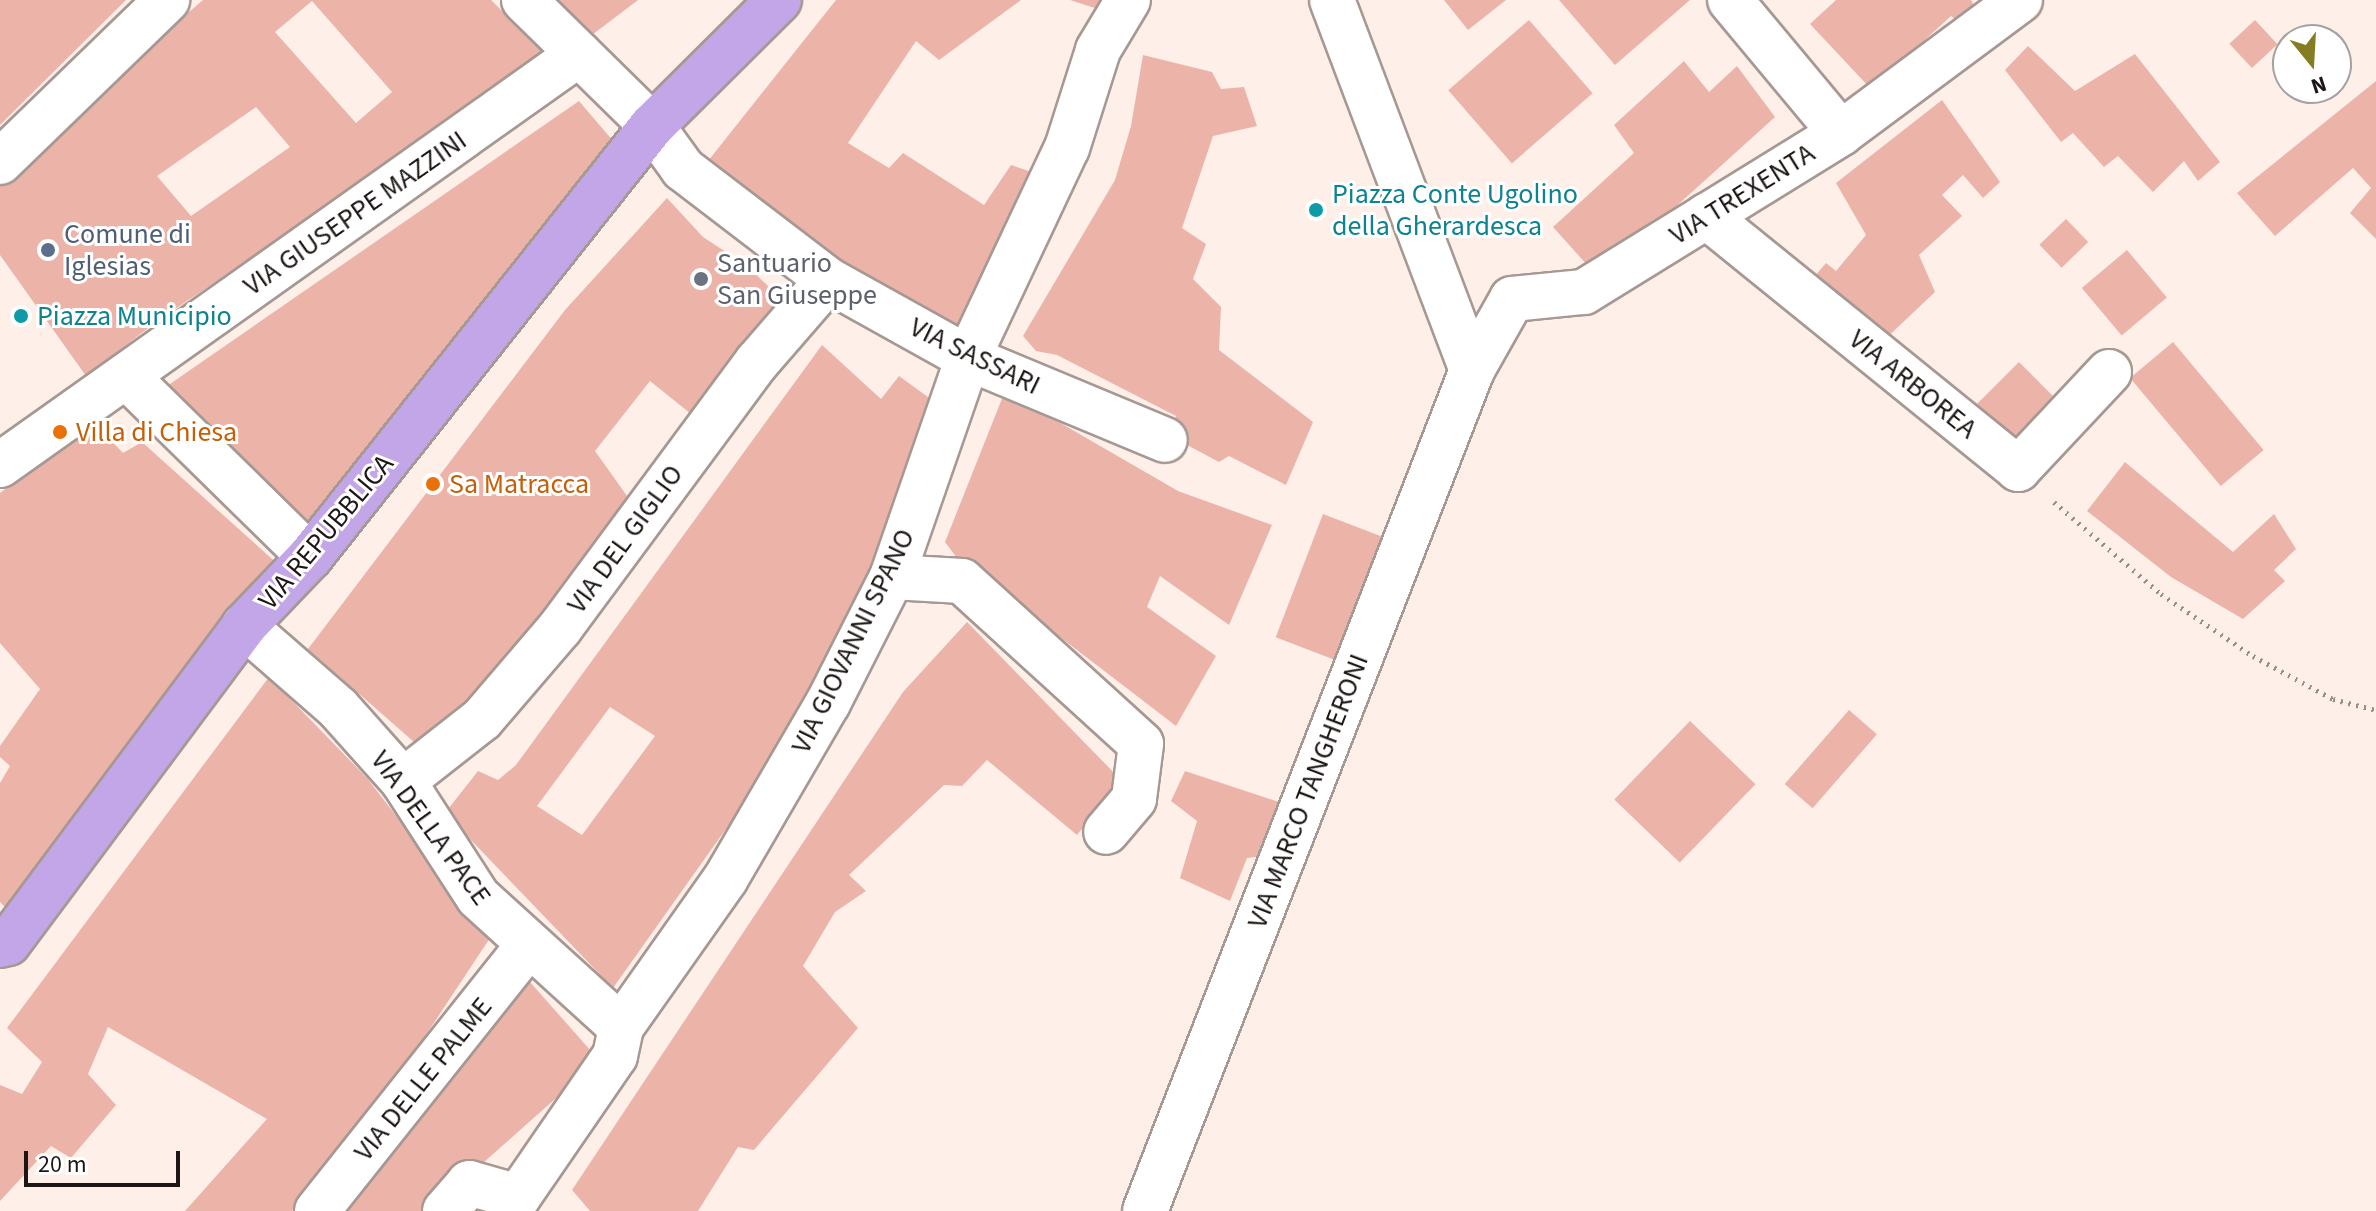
<!DOCTYPE html>
<html>
<head>
<meta charset="utf-8">
<style>
  body { margin:0 }
  #map { position:relative; width:2376px; height:1211px; overflow:hidden; background:#feefe9; font-family:"Source Sans 3",sans-serif }
  div>[style] { position:absolute }
  .building>* { inset:0; background:#ecb4a9; transform-origin:0 0 }
  .path>* { height:5px; margin-top:-2.5px; transform-origin:0; background:repeating-linear-gradient(90deg,#988d89 0 2px,transparent 0 8px) }
  .roads { filter:drop-shadow(2px 0 #a69893) drop-shadow(-2px 0 #a69893) drop-shadow(0 2px #a69893) drop-shadow(0 -2px #a69893) }
  .minor>* { height:44px; margin:-22px; padding:0 22px; transform-origin:22px; border-radius:22px; background:#fff }
  .major>* { height:44px; margin:-22px; padding:0 22px; transform-origin:22px; border-radius:22px; background:#c3a6e8 }
  .dots>* { width:22px; height:22px; translate:-50% -50%; box-sizing:border-box; border:4px solid #fff; border-radius:50% }
  span { translate:-50% -50%; white-space:nowrap; text-align:center; line-height:1.15; -webkit-text-stroke:6px #fff; paint-order:stroke }
  .culture-label { font-size:28px; color:#0d838f }
  .left { translate:0 -50%; text-align:left }
  .street-label { font-size:28px; color:#1c1715 }
  .service-label { font-size:28px; color:#4e5e75 }
  .worship-label { font-size:28px; color:#5b616d }
  .food-label { font-size:28px; color:#c56008 }
  .north { position:absolute; left:2272px; top:24px; width:80px; height:80px; box-sizing:border-box; background:#fff; border:2px solid #a4a2a1; border-radius:50%; rotate:162deg; font-size:22px; font-weight:700; line-height:32px; text-align:center; color:#1c1715 }
  .north::after { content:''; display:block; margin:auto; width:28px; height:36px; background:#847d23; clip-path:polygon(50% 0,100% 100%,50% 72%,0 100%) }
  .scale { position:absolute; left:24px; top:1151px; width:156px; height:36px; box-sizing:border-box; border:4px solid #1c1715; border-top:0; padding-left:10px; font-size:24px; line-height:28px; white-space:nowrap; color:#1c1715; -webkit-text-stroke:6px #fff; paint-order:stroke }
</style>
</head>
<body>
<div id="map">
  <div class="building">
    <i style="clip-path:polygon(0 0,126px 0,0 125px)"></i>
    <i style="clip-path:polygon(evenodd,203px 0,491px 0,548px 56px,156px 322px,86px 376px,0 255px,0 173px,203px 0,312px 1px,392px 92px,356px 123px,275px 32px,312px 1px,203px 0,256px 107px,290px 147px,191px 216px,157px 176px,256px 107px)"></i>
    <i style="clip-path:polygon(554px 0,638px 0,588px 38px)"></i>
    <i style="clip-path:polygon(836px 0,1021px 0,939px 60px,916px 41px,848px 143px,889px 168px,903px 153px,984px 205px,1011px 165px,1047px 177px,956px 343px,804px 237px,708px 161px)"></i>
    <i style="clip-path:polygon(1070px 0,1104px 0,1101px 10px)"></i>
    <i style="clip-path:polygon(1444px 0,1506px 0,1468px 30px)"></i>
    <i style="clip-path:polygon(1559px 0,1690px 0,1615px 65px)"></i>
    <i style="clip-path:polygon(1836px 0,1971px 0,1975px 7px,1963px 25px,1951px 16px,1871px 89px,1810px 24px)"></i>
    <i style="left:1529px;top:20px;width:97px;height:107px;rotate:49deg"></i>
    <i style="left:2255px;top:20px;width:33px;height:35px;rotate:47deg"></i>
    <i style="clip-path:polygon(2028px 46px,2075px 91px,2135px 54px,2220px 162px,2198px 181px,2184px 161px,2153px 192px,2118px 156px,2104px 167px,2073px 133px,2061px 142px,2005px 70px)"></i>
    <i style="clip-path:polygon(1143px 55px,1212px 72px,1221px 89px,1244px 87px,1257px 126px,1213px 136px,1182px 228px,1206px 244px,1193px 279px,1221px 307px,1219px 350px,1313px 422px,1286px 485px,1229px 456px,1219px 462px,1172px 437px,1176px 416px,1057px 355px,1036px 351px,1023px 336px,1115px 180px,1131px 126px)"></i>
    <i style="clip-path:polygon(1684px 61px,1709px 92px,1737px 66px,1775px 117px,1598px 277px,1553px 227px,1634px 153px,1614px 125px)"></i>
    <i style="clip-path:polygon(2376px 81px,2376px 239px,2350px 213px,2371px 188px,2353px 168px,2275px 236px,2237px 193px)"></i>
    <i style="clip-path:polygon(1942px 100px,2000px 182px,1983px 198px,1963px 175px,1942px 195px,1962px 216px,1919px 255px,1935px 292px,1880px 344px,1808px 284px,1826px 263px,1836px 271px,1866px 235px,1836px 183px)"></i>
    <i style="clip-path:polygon(579px 101px,620px 149px,312px 526px,167px 386px)"></i>
    <i style="clip-path:polygon(667px 198px,703px 237px,746px 265px,788px 305px,706px 426px,650px 381px,595px 451px,637px 510px,431px 757px,308px 649px,565px 310px)"></i>
    <i style="left:2066px;top:219px;width:32px;height:37px;rotate:46deg"></i>
    <i style="left:2127px;top:250px;width:62px;height:59px;rotate:50deg"></i>
    <i style="left:2173px;top:342px;width:141px;height:56px;rotate:50deg"></i>
    <i style="clip-path:polygon(evenodd,822px 345px,881px 399px,899px 376px,939px 405px,863px 595px,779px 754px,613px 988px,445px 813px,478px 771px,498px 780px,516px 765px,822px 345px,610px 707px,655px 736px,582px 835px,537px 806px,610px 707px)"></i>
    <i style="left:2019px;top:362px;width:55px;height:75px;rotate:45deg"></i>
    <i style="clip-path:polygon(1005px 391px,1178px 491px,1272px 525px,1229px 625px,1160px 576px,1147px 607px,1216px 656px,1176px 726px,957px 558px,945px 542px)"></i>
    <i style="clip-path:polygon(94px 423px,123px 453px,142px 442px,282px 568px,15px 917px,0 902px,0 783px,10px 766px,0 757px,0 746px,40px 689px,0 643px,0 493px)"></i>
    <i style="clip-path:polygon(2125px 462px,2233px 552px,2274px 514px,2296px 549px,2274px 570px,2285px 581px,2243px 619px,2171px 577px,2087px 511px)"></i>
    <i style="left:1323px;top:514px;width:81px;height:132px;rotate:21deg"></i>
    <i style="clip-path:polygon(967px 622px,1121px 780px,1077px 835px,987px 760px,962px 786px,944px 785px,849px 875px,866px 891px,835px 912px,803px 966px,858px 1028px,754px 1150px,738px 1147px,698px 1211px,590px 1211px,572px 1190px,903px 692px)"></i>
    <i style="clip-path:polygon(269px 677px,367px 778px,490px 938px,408px 1062px,292px 1211px,185px 1211px,267px 1119px,108px 1027px,88px 1074px,116px 1105px,71px 1158px,51px 1146px,0 1201px,0 1085px,22px 1094px,42px 1062px,7px 1028px)"></i>
    <i style="left:1849px;top:710px;width:37px;height:98px;rotate:41deg"></i>
    <i style="left:1690px;top:721px;width:91px;height:109px;rotate:44deg"></i>
    <i style="clip-path:polygon(1185px 771px,1288px 805px,1263px 856px,1247px 858px,1230px 901px,1180px 878px,1197px 821px,1171px 801px)"></i>
    <i style="clip-path:polygon(530px 982px,599px 1060px,429px 1211px,340px 1211px)"></i>
  </div>
  <div class="path">
    <i style="left:2054px;top:502px;width:141px;rotate:40.7deg"></i>
    <i style="left:2161px;top:594px;width:111px;rotate:34deg"></i>
    <i style="left:2253px;top:656px;width:91px;rotate:28.3deg"></i>
    <i style="left:2333px;top:699px;width:44px;rotate:14.3deg"></i>
  </div>
  <div class="roads">
    <div class="minor">
      <i style="left:524px;top:0;width:180px;rotate:44.5deg"></i>
      <i style="left:652px;top:126px;width:53px;rotate:54.2deg"></i>
      <i style="left:683px;top:169px;width:183px;rotate:37.4deg"></i>
      <i style="left:828px;top:280px;width:160px;rotate:29.1deg"></i>
      <i style="left:968px;top:358px;width:213px;rotate:22.6deg"></i>
      <i style="left:1332px;top:0;width:396px;rotate:69.3deg"></i>
      <i style="left:1730px;top:0;width:173px;rotate:50.2deg"></i>
      <i style="left:0;top:162px;width:233px;rotate:-44.1deg"></i>
      <i style="left:1706px;top:216px;width:402px;rotate:39deg"></i>
      <i style="left:2018px;top:469px;width:133px;rotate:-46.8deg"></i>
      <i style="left:126px;top:376px;width:258px;rotate:44.5deg"></i>
      <i style="left:0;top:465px;width:710px;rotate:-35.37deg"></i>
      <i style="left:892px;top:577px;width:70px;rotate:3.3deg"></i>
      <i style="left:962px;top:581px;width:242px;rotate:42.3deg"></i>
      <i style="left:1141px;top:744px;width:55px;rotate:97.3deg"></i>
      <i style="left:1134px;top:799px;width:43px;rotate:130.3deg"></i>
      <i style="left:244px;top:626px;width:125px;rotate:41.1deg"></i>
      <i style="left:338px;top:708px;width:98px;rotate:48.3deg"></i>
      <i style="left:403px;top:781px;width:138px;rotate:57.1deg"></i>
      <i style="left:478px;top:897px;width:193px;rotate:42.3deg"></i>
      <i style="left:403px;top:781px;width:100px;rotate:-38.1deg"></i>
      <i style="left:482px;top:719px;width:120px;rotate:-49.4deg"></i>
      <i style="left:560px;top:628px;width:331px;rotate:-53.5deg"></i>
      <i style="left:757px;top:362px;width:108px;rotate:-49.1deg"></i>
      <i style="left:518px;top:1197px;width:171px;rotate:-55.5deg"></i>
      <i style="left:615px;top:1056px;width:30px;rotate:-78deg"></i>
      <i style="left:621px;top:1027px;width:182px;rotate:-54.8deg"></i>
      <i style="left:726px;top:878px;width:203px;rotate:-59.8deg"></i>
      <i style="left:828px;top:703px;width:141px;rotate:-63.1deg"></i>
      <i style="left:892px;top:577px;width:232px;rotate:-70.9deg"></i>
      <i style="left:968px;top:358px;width:232px;rotate:-64.8deg"></i>
      <i style="left:1067px;top:148px;width:103px;rotate:-72.4deg"></i>
      <i style="left:1098px;top:50px;width:58px;rotate:-59deg"></i>
      <i style="left:317px;top:1211px;width:339px;rotate:-51.5deg"></i>
      <i style="left:445px;top:1211px;width:37px;rotate:-49deg"></i>
      <i style="left:469px;top:1183px;width:51px;rotate:15.9deg"></i>
      <i style="left:1145px;top:1211px;width:902px;rotate:-68.75deg"></i>
      <i style="left:1472px;top:370px;width:81px;rotate:-60.6deg"></i>
      <i style="left:1512px;top:299px;width:72px;rotate:-5.6deg"></i>
      <i style="left:1584px;top:292px;width:302px;rotate:-31.7deg"></i>
      <i style="left:1841px;top:133px;width:223px;rotate:-36.6deg"></i>
    </div>
    <div class="major">
      <i style="left:0;top:945px;width:8px;rotate:-14deg"></i>
      <i style="left:8px;top:943px;width:395px;rotate:-53.3deg"></i>
      <i style="left:244px;top:626px;width:95px;rotate:-46.3deg"></i>
      <i style="left:310px;top:557px;width:550px;rotate:-51.57deg"></i>
      <i style="left:652px;top:126px;width:179px;rotate:-44.8deg"></i>
    </div>
  </div>
  <div class="dots">
    <i style="left:1316px;top:210px;background:#0f9aa8"></i>
    <i style="left:48px;top:250px;background:#5c6f8a"></i>
    <i style="left:701px;top:279px;background:#6b7280"></i>
    <i style="left:21px;top:316px;background:#0f9aa8"></i>
    <i style="left:60px;top:432px;background:#e8710a"></i>
    <i style="left:433px;top:484px;background:#e8710a"></i>
  </div>
  <div class="culture-label">
    <span class="left" style="left:1332px;top:210px">Piazza Conte Ugolino<br>della Gherardesca</span>
    <span class="left" style="left:37px;top:316px">Piazza Municipio</span>
  </div>
  <div class="street-label">
    <span style="left:1742px;top:194px;rotate:-32deg">VIA TREXENTA</span>
    <span style="left:355px;top:213px;rotate:-35deg">VIA GIUSEPPE MAZZINI</span>
    <span style="left:975px;top:356px;rotate:26deg">VIA SASSARI</span>
    <span style="left:1913px;top:384px;rotate:39deg">VIA ARBOREA</span>
    <span style="left:326px;top:532px;rotate:-50deg">VIA REPUBBLICA</span>
    <span style="left:625px;top:539px;rotate:-54deg">VIA DEL GIGLIO</span>
    <span style="left:853px;top:641px;rotate:-64deg">VIA GIOVANNI SPANO</span>
    <span style="left:1308px;top:791px;rotate:-69deg">VIA MARCO TANGHERONI</span>
    <span style="left:431px;top:828px;rotate:54deg">VIA DELLA PACE</span>
    <span style="left:423px;top:1079px;rotate:-51deg">VIA DELLE PALME</span>
  </div>
  <div class="service-label">
    <span class="left" style="left:64px;top:250px">Comune di<br>Iglesias</span>
  </div>
  <div class="worship-label">
    <span class="left" style="left:717px;top:279px">Santuario<br>San Giuseppe</span>
  </div>
  <div class="food-label">
    <span class="left" style="left:76px;top:432px">Villa di Chiesa</span>
    <span class="left" style="left:449px;top:484px">Sa Matracca</span>
  </div>
  <div class="north">N</div>
  <div class="scale">20 m</div>
</div>
</body>
</html>
